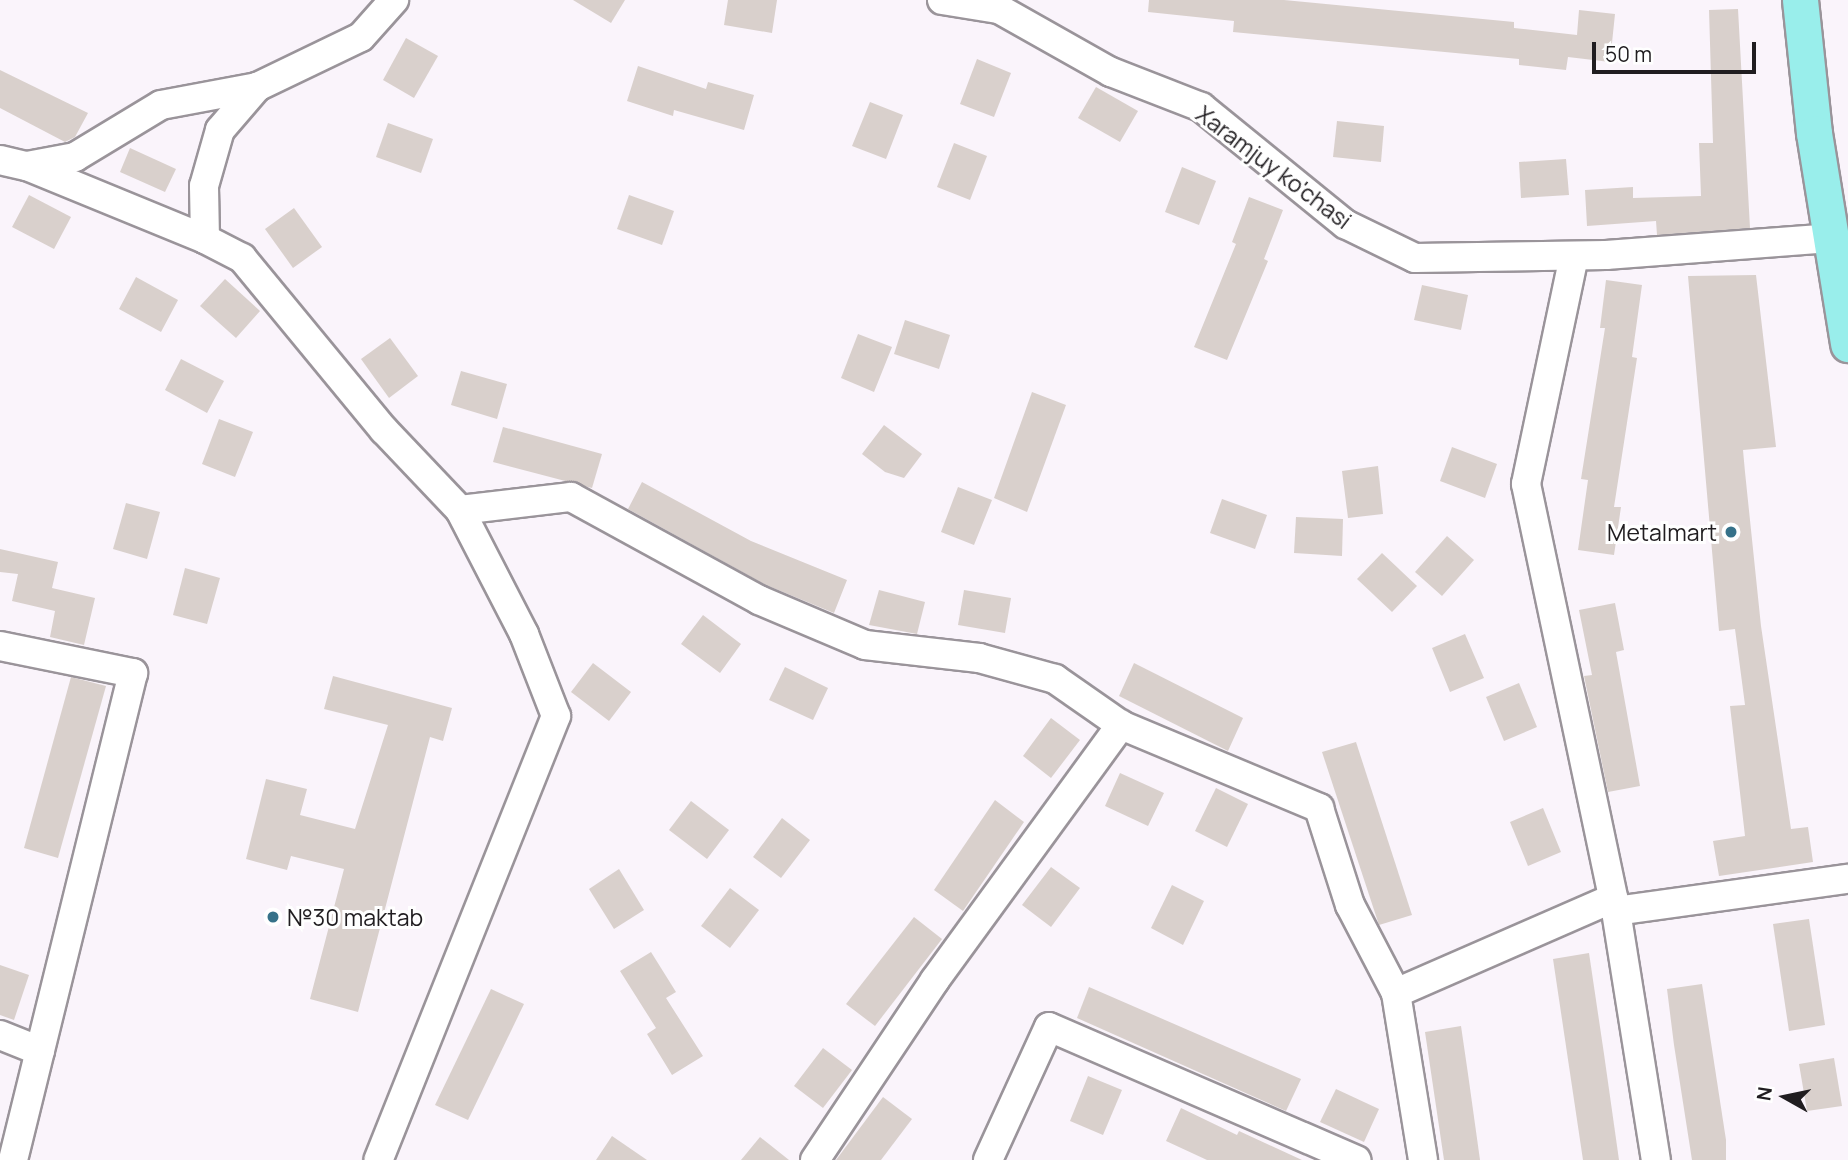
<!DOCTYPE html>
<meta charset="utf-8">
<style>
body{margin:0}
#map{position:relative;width:1848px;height:1160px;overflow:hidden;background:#faf4fb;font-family:Manrope,sans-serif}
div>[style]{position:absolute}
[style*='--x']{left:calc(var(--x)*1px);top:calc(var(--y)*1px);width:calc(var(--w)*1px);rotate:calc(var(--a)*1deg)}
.building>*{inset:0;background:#d9d0cc}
.roads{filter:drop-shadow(2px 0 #9a949a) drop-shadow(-2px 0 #9a949a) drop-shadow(0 2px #9a949a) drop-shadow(0 -2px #9a949a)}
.minor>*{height:28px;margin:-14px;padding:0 14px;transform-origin:14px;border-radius:14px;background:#fff}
.major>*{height:35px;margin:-17.5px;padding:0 17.5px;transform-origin:17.5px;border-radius:17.5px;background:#99eeeb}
.dots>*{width:19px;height:19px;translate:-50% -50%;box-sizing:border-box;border:4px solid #fff;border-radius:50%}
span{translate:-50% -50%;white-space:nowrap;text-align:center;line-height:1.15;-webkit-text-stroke:6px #fff;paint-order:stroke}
.street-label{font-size:23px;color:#201d20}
.poi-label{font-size:23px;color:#201d20}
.right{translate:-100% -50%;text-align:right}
.left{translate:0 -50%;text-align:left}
.north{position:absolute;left:1750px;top:1062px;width:70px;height:70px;-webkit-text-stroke:5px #fff;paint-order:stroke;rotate:279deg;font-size:19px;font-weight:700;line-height:28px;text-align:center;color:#201d20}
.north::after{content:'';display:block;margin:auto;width:24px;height:32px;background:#201d20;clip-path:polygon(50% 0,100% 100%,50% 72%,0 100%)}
.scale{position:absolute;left:1592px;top:42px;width:164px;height:32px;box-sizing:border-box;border:4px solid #201d20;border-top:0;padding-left:9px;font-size:21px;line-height:24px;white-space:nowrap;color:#201d20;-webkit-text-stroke:5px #fff;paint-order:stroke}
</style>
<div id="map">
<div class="building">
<div style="clip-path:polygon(573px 0,625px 0,611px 23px)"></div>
<div style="clip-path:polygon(728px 0,777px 0,772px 33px,724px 25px)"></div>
<div style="clip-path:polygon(1149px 0,1284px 0,1514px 22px,1514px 28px,1577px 35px,1579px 10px,1615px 14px,1610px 62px,1568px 57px,1566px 70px,1519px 65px,1519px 59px,1233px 32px,1234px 21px,1148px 12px)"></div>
<div style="clip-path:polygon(1738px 9px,1750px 228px,1657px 235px,1656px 221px,1587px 226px,1585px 190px,1633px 187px,1633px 198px,1701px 196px,1699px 143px,1713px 143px,1709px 10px)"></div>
<div style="clip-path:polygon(406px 38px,438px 56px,414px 98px,383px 80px)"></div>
<div style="clip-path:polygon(977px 59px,1011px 73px,994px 117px,960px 104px)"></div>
<div style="clip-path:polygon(638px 66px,706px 89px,708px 82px,754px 95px,744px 130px,674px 110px,673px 116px,627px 101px)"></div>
<div style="clip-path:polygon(0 70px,88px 113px,75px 137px,65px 142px,0 108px)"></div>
<div style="clip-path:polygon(1096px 87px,1138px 111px,1120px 142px,1078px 118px)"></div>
<div style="clip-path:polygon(870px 102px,903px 115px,886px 159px,852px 146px)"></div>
<div style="clip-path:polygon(1337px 121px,1384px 126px,1381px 162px,1333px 157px)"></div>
<div style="clip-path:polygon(388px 123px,433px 139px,421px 173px,376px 157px)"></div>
<div style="clip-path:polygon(954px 143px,987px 156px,970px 200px,937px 187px)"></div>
<div style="clip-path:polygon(130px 148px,176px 169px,165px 192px,120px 172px)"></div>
<div style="clip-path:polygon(1566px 159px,1569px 195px,1521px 198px,1519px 162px)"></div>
<div style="clip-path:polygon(1182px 167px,1216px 181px,1199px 225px,1165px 212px)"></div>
<div style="clip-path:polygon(29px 195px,71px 217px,54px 249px,12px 227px)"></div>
<div style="clip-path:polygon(629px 195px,674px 211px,662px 245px,617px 229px)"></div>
<div style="clip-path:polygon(1249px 197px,1283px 210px,1264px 259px,1268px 261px,1227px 360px,1194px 347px,1236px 244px,1232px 242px)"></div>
<div style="clip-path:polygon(294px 208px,322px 247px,293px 268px,265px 229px)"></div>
<div style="clip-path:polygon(1756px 275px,1776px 447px,1743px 450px,1745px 472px,1761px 626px,1791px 829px,1808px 827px,1813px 862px,1719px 876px,1713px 841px,1745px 836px,1730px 706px,1745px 705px,1735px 629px,1719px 631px,1688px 276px)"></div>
<div style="clip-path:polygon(136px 277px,178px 300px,161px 332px,119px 309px)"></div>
<div style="clip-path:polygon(225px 279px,260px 311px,236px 338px,200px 306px)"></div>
<div style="clip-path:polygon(1606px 280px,1642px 285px,1632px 357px,1637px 358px,1614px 507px,1621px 507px,1614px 555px,1578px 550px,1588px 480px,1581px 479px,1605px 328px,1600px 328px)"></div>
<div style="clip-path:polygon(1422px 285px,1468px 295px,1461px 330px,1414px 320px)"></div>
<div style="clip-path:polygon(905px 320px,950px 335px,939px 369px,894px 354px)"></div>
<div style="clip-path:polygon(858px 334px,892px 347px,874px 392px,841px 378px)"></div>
<div style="clip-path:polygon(390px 338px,418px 376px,389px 398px,361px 359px)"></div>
<div style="clip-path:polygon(181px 359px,224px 381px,207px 413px,165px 390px)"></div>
<div style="clip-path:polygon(461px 371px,507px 384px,497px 419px,451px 405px)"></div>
<div style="clip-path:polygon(1032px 392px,1066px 405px,1027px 512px,994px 498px)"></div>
<div style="clip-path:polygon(219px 419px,253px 432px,235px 477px,202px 464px)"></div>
<div style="clip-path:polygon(884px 425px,922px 454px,904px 478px,885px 472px,862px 454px)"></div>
<div style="clip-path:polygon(503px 427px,602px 454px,592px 488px,493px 462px)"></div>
<div style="clip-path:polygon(1452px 447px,1497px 464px,1485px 498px,1440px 481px)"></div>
<div style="clip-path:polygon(1378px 466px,1383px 514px,1348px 518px,1342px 471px)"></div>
<div style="clip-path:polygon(642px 482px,751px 541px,847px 580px,834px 613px,766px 585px,628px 509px)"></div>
<div style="clip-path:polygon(958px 487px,992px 500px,974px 545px,941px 532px)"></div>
<div style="clip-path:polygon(1222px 499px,1267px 515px,1255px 549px,1210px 533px)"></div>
<div style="clip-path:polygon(126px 503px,160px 512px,147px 559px,113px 549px)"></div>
<div style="clip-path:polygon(1296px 517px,1343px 519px,1342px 556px,1294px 553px)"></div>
<div style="clip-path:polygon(1447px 536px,1474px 560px,1442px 596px,1415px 572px)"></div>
<div style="clip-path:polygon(0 549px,58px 562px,52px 588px,95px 598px,84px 645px,50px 637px,55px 611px,12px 601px,18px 574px,0 572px)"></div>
<div style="clip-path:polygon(1382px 553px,1417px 586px,1392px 612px,1357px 579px)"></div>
<div style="clip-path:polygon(185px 568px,220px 578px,207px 624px,173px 615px)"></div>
<div style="clip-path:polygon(879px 590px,925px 602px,917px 634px,869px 625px)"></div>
<div style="clip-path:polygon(964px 590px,1011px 598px,1005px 633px,958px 625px)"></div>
<div style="clip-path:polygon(1615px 603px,1624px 650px,1616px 652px,1640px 786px,1608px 792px,1584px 676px,1592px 675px,1579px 610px)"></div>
<div style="clip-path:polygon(703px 615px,741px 644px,720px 673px,681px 644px)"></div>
<div style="clip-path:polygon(1465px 634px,1484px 678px,1450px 692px,1432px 648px)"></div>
<div style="clip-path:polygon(593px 663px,631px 692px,609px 721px,571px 692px)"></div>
<div style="clip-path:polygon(1134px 663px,1243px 718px,1228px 751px,1119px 696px)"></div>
<div style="clip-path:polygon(785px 667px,828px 688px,813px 720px,769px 700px)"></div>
<div style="clip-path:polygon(333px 676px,452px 708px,443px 741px,430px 737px,358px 1012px,310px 999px,344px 869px,291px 856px,287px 870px,246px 859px,266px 779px,307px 789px,300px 815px,355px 829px,388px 725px,324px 709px)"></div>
<div style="clip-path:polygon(71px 677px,106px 686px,58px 858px,24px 848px)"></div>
<div style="clip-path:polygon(1519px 683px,1537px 727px,1504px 741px,1486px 697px)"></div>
<div style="clip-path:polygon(1051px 718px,1080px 740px,1051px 778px,1023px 756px)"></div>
<div style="clip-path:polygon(1356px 742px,1412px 915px,1379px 925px,1322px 752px)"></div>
<div style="clip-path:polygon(1120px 773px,1164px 793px,1148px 826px,1105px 806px)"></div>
<div style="clip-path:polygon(1216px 788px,1248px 804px,1227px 847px,1195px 831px)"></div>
<div style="clip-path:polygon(995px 800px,1024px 822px,963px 911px,934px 890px)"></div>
<div style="clip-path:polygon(691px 801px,729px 830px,707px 859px,669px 830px)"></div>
<div style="clip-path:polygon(1543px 808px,1561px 852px,1528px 866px,1510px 822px)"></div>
<div style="clip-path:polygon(782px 818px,810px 840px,781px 878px,753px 857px)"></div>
<div style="clip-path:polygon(1051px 867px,1080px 888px,1051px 927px,1022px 905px)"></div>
<div style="clip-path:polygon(619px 869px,644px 910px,614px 929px,589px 889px)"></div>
<div style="clip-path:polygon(1172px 885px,1204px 901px,1183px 945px,1151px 928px)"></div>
<div style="clip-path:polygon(730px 888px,759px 910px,730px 948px,701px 926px)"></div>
<div style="clip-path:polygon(914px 917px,942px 939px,875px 1026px,846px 1004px)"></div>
<div style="clip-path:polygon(1809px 919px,1825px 1025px,1789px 1031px,1773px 924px)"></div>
<div style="clip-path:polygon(651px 952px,676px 992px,666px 998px,703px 1056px,672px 1075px,647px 1034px,656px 1028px,620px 971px)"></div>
<div style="clip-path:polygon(1589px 953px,1604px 1054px,1619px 1160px,1583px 1160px,1553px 959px)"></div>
<div style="clip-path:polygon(0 965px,29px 975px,14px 1020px,0 1015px)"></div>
<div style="clip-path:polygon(1702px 984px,1726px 1140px,1726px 1160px,1692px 1160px,1674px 1045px,1667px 989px)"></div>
<div style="clip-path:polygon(1089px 987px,1301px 1079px,1286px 1111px,1077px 1018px)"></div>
<div style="clip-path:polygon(491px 989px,524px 1004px,468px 1120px,435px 1105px)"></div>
<div style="clip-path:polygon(1461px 1026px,1468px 1074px,1480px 1160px,1444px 1160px,1425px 1032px)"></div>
<div style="clip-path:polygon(823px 1048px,852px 1070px,823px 1108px,794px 1086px)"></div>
<div style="clip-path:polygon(1834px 1058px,1842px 1106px,1807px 1111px,1799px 1064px)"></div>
<div style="clip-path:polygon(1088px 1076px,1122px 1090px,1103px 1135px,1070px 1121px)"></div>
<div style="clip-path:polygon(1336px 1089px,1379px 1109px,1364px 1142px,1320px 1122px)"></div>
<div style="clip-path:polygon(883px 1097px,912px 1119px,881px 1160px,836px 1160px)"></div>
<div style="clip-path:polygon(1181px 1108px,1237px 1135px,1239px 1131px,1302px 1160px,1207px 1160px,1166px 1141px)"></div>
<div style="clip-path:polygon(612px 1136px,647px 1160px,596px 1160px)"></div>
<div style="clip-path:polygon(760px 1137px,789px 1160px,741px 1160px)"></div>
</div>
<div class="roads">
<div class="minor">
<div style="--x:942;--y:0;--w:58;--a:9"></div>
<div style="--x:999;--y:9;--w:129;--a:29.4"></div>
<div style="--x:1111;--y:72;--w:97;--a:21.3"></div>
<div style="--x:1201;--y:107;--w:186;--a:39.1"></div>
<div style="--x:1345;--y:224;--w:78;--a:25.9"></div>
<div style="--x:1415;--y:258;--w:191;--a:-0.9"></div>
<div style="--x:1606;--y:255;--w:228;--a:-4.3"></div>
<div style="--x:0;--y:160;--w:28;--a:13"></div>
<div style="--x:27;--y:166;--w:49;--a:-10.6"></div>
<div style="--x:75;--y:157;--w:100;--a:-31.2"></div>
<div style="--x:161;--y:105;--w:98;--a:-10.6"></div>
<div style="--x:257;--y:87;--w:115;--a:-25.7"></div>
<div style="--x:361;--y:37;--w:50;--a:-48.3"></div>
<div style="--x:27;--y:166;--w:192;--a:22.3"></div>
<div style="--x:205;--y:239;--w:53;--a:-91.1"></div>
<div style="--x:204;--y:186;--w:58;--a:-74.1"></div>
<div style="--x:220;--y:130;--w:57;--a:-49.3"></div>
<div style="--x:205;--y:239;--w:42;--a:27.2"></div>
<div style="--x:242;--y:258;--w:223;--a:50.5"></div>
<div style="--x:384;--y:430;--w:110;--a:46.5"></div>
<div style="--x:460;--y:510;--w:140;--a:62.7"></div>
<div style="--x:524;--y:634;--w:88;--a:68.7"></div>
<div style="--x:556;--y:716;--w:478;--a:111.8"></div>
<div style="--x:1574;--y:256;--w:233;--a:101.9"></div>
<div style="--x:1526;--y:484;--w:436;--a:78.1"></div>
<div style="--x:1616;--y:911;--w:252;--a:80.9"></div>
<div style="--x:460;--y:510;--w:112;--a:-6.7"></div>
<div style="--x:571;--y:497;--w:214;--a:28.7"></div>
<div style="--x:759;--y:600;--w:115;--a:23"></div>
<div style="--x:865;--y:645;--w:115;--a:6.5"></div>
<div style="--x:979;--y:658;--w:79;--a:15.4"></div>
<div style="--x:1055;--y:679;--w:80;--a:34.9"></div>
<div style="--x:1121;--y:725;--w:215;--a:22.7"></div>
<div style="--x:1319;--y:808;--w:102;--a:72.3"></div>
<div style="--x:1350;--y:905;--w:99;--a:62.4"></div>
<div style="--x:1396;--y:993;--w:169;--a:80.8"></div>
<div style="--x:0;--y:646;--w:136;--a:11.5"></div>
<div style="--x:133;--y:673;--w:502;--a:103.84"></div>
<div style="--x:1616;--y:911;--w:234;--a:-7.9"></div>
<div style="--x:1396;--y:993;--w:237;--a:-23.6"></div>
<div style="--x:0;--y:1035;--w:43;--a:21.8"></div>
<div style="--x:815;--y:1160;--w:216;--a:-56.3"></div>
<div style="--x:935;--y:980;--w:316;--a:-53.9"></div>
<div style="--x:988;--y:1160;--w:146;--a:-65.4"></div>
<div style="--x:1049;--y:1027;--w:335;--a:23.4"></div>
</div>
<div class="major">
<div style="--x:1800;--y:0;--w:134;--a:84"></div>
<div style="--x:1814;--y:133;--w:214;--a:80.8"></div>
</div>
</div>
<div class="dots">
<div style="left:1731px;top:532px;background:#367189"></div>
<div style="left:273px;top:917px;background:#367189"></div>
</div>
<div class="street-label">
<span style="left:1274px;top:167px;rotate:37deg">Xaramjuy ko'chasi</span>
</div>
<div class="poi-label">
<span class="right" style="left:1717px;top:532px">Metalmart</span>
<span class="left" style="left:287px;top:917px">№30 maktab</span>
</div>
<div class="north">N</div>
<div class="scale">50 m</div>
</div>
